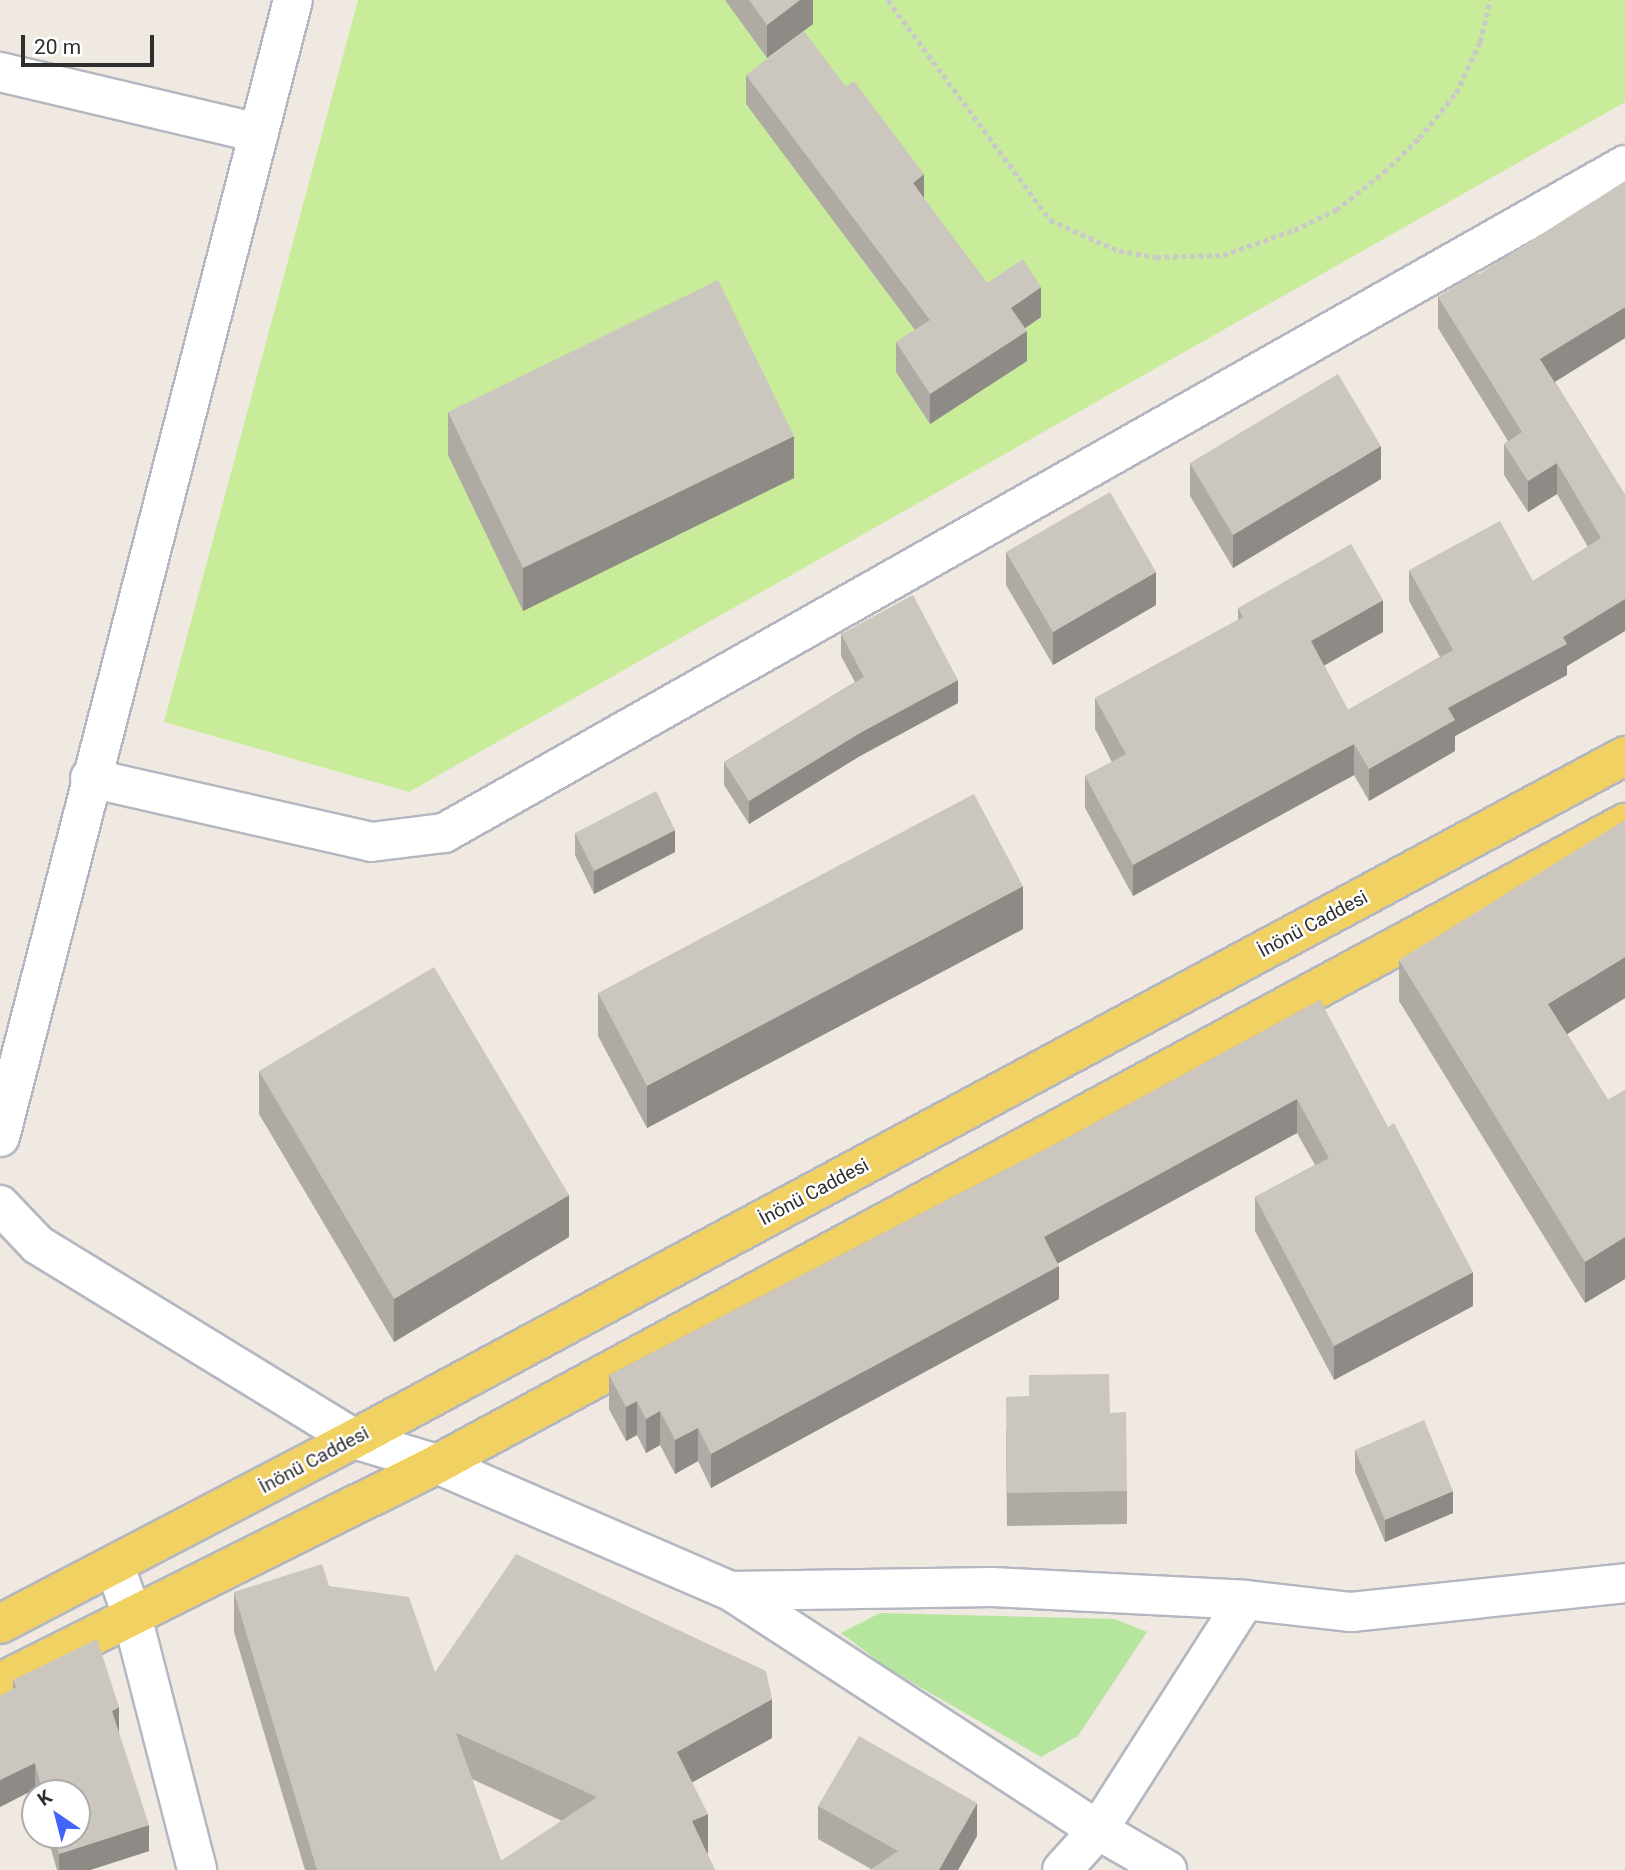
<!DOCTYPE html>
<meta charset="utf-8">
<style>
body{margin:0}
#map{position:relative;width:1625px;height:1870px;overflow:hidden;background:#efe9e1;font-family:Roboto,sans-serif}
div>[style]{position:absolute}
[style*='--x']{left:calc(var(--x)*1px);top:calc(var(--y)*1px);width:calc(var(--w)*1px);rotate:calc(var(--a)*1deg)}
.green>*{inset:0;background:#b6e59e}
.pitch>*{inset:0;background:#c9ec9a}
.path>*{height:4.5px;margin-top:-2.25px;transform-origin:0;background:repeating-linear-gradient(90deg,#c9c9c9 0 5px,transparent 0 8.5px)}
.roads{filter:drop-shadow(2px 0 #b4b7c1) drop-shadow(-2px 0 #b4b7c1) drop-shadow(0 2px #b4b7c1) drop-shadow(0 -2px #b4b7c1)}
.minor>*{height:38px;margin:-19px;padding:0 19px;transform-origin:19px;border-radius:19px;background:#fff}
.major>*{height:38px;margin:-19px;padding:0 19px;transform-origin:19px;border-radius:19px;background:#f2d163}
.wall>*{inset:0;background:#afaba4}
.shaded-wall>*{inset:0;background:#8e8b86}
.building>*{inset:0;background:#cbc7bf}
span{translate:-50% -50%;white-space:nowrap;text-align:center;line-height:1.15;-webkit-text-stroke:5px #fff;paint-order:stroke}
.street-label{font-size:19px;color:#2e2e2e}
.north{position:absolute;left:21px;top:1779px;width:70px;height:70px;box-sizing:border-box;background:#fff;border:2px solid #ababab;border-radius:50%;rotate:325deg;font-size:19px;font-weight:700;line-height:28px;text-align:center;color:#2e2e2e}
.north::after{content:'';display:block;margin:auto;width:24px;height:32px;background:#4264fb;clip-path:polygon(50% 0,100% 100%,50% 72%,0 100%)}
.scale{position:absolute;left:21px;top:35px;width:133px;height:32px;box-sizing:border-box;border:4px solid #2e2e2e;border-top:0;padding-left:9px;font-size:21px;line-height:24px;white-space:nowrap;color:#2e2e2e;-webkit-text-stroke:5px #fff;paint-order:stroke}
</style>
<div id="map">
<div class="green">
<div style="clip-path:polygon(880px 1613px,1115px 1619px,1147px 1632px,1078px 1736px,1041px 1757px,889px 1669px,841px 1633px)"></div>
</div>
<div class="pitch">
<div style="clip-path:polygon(358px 0,1625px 0,1625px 102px,409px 792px,164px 722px)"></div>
</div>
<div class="path">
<div style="--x:888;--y:0;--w:273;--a:53.6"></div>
<div style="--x:1050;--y:220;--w:76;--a:24.2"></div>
<div style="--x:1119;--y:251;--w:37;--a:9"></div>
<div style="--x:1156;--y:257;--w:67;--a:-1.7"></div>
<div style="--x:1223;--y:255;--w:75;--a:-19.4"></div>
<div style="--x:1294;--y:230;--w:47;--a:-25.5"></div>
<div style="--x:1336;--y:210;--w:61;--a:-38.4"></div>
<div style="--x:1384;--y:172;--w:49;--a:-44.2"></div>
<div style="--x:1419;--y:138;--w:58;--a:-50.6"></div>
<div style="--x:1456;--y:93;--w:56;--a:-64.8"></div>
<div style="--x:1480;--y:42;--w:43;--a:-76.6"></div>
</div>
<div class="roads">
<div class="minor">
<div style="--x:0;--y:72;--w:266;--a:13.3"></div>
<div style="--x:90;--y:778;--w:288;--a:12.8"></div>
<div style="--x:371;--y:842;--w:74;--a:-7"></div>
<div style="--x:444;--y:833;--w:1357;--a:-29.49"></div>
<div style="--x:0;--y:1137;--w:1174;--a:-75.55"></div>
<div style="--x:0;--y:1205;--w:55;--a:46.5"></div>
<div style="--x:38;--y:1245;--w:371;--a:31.5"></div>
<div style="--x:354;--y:1439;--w:87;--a:16.8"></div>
<div style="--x:437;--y:1464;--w:320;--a:23.4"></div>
<div style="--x:731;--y:1591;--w:438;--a:33.1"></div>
<div style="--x:1098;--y:1830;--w:80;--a:30.1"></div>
<div style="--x:115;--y:1566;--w:53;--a:71.2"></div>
<div style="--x:132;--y:1616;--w:262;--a:75.6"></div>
<div style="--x:731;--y:1591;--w:261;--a:-0.9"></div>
<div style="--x:992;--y:1587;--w:253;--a:2.9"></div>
<div style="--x:1245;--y:1600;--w:107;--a:6.5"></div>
<div style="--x:1351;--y:1612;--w:276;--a:-6"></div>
<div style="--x:1062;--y:1870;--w:54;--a:-48"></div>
<div style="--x:1098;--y:1830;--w:273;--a:-57.4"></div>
</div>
<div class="major">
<div style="--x:0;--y:1624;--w:399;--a:-27.6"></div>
<div style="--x:354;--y:1439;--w:1443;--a:-28.25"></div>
<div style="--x:0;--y:1682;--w:488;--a:-26.5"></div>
<div style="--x:437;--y:1464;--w:1350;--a:-28.35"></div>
</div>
</div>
<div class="wall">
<div style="clip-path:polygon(725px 0,813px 0,813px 24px,767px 58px)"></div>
<div style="clip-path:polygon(746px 75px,924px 199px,987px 283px,1041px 317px,1025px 328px,1027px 361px,930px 424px,896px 372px,896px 342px,915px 330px,746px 104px)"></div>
<div style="clip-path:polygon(1479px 274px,1625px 338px,1555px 382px,1625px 495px,1625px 631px,1567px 666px,1567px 675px,1455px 736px,1455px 751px,1369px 801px,1354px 775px,1133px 896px,1085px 808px,1085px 776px,1112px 762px,1095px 729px,1095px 698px,1238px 620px,1238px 608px,1383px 632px,1324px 665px,1348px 710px,1440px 657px,1409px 601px,1409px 570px,1533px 581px,1588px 547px,1557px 494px,1528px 512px,1504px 475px,1504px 444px,1508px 441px,1438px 328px,1438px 297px)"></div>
<div style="clip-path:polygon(448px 412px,794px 478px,523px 611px,448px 455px)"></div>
<div style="clip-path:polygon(1190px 463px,1381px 479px,1233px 568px,1190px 496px)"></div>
<div style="clip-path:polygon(1006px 552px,1156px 605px,1053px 665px,1006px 585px)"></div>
<div style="clip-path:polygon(841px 634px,958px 703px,860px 756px,749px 824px,724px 785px,724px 762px,855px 682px,841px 656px)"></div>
<div style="clip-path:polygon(575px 833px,675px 852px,594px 894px,575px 855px)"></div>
<div style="clip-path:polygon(1023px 929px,647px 1128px,598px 1036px,598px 993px)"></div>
<div style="clip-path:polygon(1399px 960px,1625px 998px,1567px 1034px,1608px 1100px,1625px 1090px,1625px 1279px,1585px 1303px,1399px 1001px)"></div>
<div style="clip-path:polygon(1320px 1000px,1473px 1306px,1334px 1380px,1255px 1231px,1255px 1197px,1315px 1165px,1297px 1133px,1058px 1263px,1059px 1299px,711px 1488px,698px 1461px,675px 1474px,660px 1445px,646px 1453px,637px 1435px,626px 1441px,609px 1409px,609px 1375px,1067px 1138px)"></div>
<div style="clip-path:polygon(259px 1071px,569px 1237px,394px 1342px,259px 1114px)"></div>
<div style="clip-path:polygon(1110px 1413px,1127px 1491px,1127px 1524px,1007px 1526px,1006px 1430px)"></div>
<div style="clip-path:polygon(1355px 1450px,1453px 1513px,1385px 1542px,1355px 1472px)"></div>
<div style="clip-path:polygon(evenodd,329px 1586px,435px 1672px,772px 1738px,692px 1782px,708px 1853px,707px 1854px,715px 1870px,305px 1870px,234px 1632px,234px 1592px,329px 1586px,472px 1779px,562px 1821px,501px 1861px,472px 1779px)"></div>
<div style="clip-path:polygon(13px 1680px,119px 1733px,149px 1851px,90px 1870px,57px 1870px,47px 1835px,77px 1835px,77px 1793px,36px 1793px,35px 1789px,0 1807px,0 1696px,13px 1689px)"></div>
<div style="clip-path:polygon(818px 1806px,977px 1836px,958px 1870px,870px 1870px,871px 1869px,818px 1839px)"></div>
</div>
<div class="shaded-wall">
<div style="clip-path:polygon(800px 0,813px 0,813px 24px,767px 58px,767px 25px)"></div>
<div style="clip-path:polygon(924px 174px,924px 204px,913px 183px)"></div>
<div style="clip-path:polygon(1041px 287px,1041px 317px,1011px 338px,1011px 308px)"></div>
<div style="clip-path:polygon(1625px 307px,1625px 338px,1540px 391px,1540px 359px)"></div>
<div style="clip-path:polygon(1027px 331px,1027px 361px,930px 424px,930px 394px)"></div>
<div style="clip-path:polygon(794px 436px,794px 478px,523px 611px,523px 568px)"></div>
<div style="clip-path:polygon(1381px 446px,1381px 479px,1233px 568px,1233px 535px)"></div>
<div style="clip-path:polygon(1557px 463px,1557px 494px,1528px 512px,1528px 481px)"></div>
<div style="clip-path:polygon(1156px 572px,1156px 605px,1053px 665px,1053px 632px)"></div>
<div style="clip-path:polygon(1625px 599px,1625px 631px,1567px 666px,1567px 675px,1455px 736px,1455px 751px,1369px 801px,1369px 769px,1448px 708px)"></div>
<div style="clip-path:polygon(1383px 600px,1383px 632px,1311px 673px,1311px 641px)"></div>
<div style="clip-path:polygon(958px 680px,958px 703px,860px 756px,749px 824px,749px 801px,860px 733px)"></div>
<div style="clip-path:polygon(1354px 744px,1354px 775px,1133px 896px,1133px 865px)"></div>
<div style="clip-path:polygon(675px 830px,675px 852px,594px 894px,594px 871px)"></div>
<div style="clip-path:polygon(1023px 886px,1023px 929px,647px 1128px,647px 1086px)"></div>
<div style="clip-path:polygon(1625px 957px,1625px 998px,1548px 1046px,1548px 1004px)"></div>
<div style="clip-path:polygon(1297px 1099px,1297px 1133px,1044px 1271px,1044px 1237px)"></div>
<div style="clip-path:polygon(569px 1195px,569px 1237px,394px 1342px,394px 1299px)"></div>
<div style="clip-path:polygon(1625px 1237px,1625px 1279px,1585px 1303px,1585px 1262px)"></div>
<div style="clip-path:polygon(1059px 1266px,1059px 1299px,711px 1488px,711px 1454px)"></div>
<div style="clip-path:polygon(1473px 1272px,1473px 1306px,1334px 1380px,1334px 1346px)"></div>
<div style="clip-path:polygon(637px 1401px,637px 1435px,626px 1441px,626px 1407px)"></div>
<div style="clip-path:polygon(660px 1411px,660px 1445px,646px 1453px,646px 1419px)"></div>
<div style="clip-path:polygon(698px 1428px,698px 1461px,675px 1474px,675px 1440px)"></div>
<div style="clip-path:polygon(1453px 1491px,1453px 1513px,1385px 1542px,1385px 1520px)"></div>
<div style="clip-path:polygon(772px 1699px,772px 1738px,677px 1791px,677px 1752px)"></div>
<div style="clip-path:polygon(119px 1707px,119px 1733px,112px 1738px,112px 1711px)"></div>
<div style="clip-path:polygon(35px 1763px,35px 1789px,0 1807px,0 1780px)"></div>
<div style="clip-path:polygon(977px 1803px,977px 1836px,958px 1870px,939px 1870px)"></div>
<div style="clip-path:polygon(708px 1814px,708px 1853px,692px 1860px,692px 1821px)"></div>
<div style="clip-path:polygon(149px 1825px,149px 1851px,90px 1870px,59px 1870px,59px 1854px)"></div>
</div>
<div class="building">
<div style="clip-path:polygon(749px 0,800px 0,767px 25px)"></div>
<div style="clip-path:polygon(804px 31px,846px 87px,854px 81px,924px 174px,913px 183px,987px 283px,1023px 259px,1041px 287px,1011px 308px,1027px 331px,930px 394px,896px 342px,930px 320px,746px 75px)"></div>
<div style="clip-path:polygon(1625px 181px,1625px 307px,1540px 359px,1625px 495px,1625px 599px,1563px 637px,1567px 644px,1448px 708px,1455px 720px,1369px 769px,1354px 744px,1133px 865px,1085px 776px,1126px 754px,1095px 698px,1243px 617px,1238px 608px,1351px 544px,1383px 600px,1311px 641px,1348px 710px,1453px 650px,1409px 570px,1500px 521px,1533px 581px,1601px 538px,1557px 463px,1528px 481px,1504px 444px,1522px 432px,1438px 297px,1478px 272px,1479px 274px)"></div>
<div style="clip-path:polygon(718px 280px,794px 436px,523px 568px,448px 412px)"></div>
<div style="clip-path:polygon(1338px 374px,1381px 446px,1233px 535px,1190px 463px)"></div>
<div style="clip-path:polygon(1110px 492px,1156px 572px,1053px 632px,1006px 552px)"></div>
<div style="clip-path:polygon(913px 595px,958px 680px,860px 733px,749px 801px,724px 762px,864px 677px,841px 634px)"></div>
<div style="clip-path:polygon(656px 791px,675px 830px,594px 871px,575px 833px)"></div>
<div style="clip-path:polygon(974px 794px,1023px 886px,647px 1086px,598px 993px)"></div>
<div style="clip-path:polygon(1625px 820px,1625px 957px,1548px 1004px,1608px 1100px,1625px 1090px,1625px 1237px,1585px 1262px,1399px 960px)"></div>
<div style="clip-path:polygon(434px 967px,569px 1195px,394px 1299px,259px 1071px)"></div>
<div style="clip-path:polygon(1320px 1000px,1388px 1127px,1394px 1123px,1473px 1272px,1334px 1346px,1255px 1197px,1329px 1158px,1297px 1099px,1044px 1237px,1059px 1266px,711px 1454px,698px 1428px,675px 1440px,660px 1411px,646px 1419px,637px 1401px,626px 1407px,609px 1375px,1067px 1138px)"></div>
<div style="clip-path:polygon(1109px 1374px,1110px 1413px,1126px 1412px,1127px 1491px,1007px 1493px,1006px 1397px,1029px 1396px,1029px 1375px)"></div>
<div style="clip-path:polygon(1424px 1420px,1453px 1491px,1385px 1520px,1355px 1450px)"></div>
<div style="clip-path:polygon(evenodd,516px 1554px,766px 1671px,772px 1699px,677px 1752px,708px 1814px,692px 1821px,715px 1870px,317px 1870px,234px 1592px,322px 1564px,329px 1586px,409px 1597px,435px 1672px,516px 1554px,456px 1733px,597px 1797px,501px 1861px,456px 1733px)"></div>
<div style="clip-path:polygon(97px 1639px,119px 1707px,112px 1711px,149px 1825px,59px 1854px,54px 1835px,77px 1835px,77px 1793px,43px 1793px,35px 1763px,0 1780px,0 1696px,16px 1687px,13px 1680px)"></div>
<div style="clip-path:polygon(859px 1736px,977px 1803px,939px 1870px,870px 1870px,898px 1851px,818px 1806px)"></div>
</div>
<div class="street-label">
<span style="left:1313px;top:924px;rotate:-28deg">İnönü Caddesi</span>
<span style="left:814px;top:1192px;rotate:-28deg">İnönü Caddesi</span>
<span style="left:314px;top:1460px;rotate:-28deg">İnönü Caddesi</span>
</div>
<div class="north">K</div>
<div class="scale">20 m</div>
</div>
